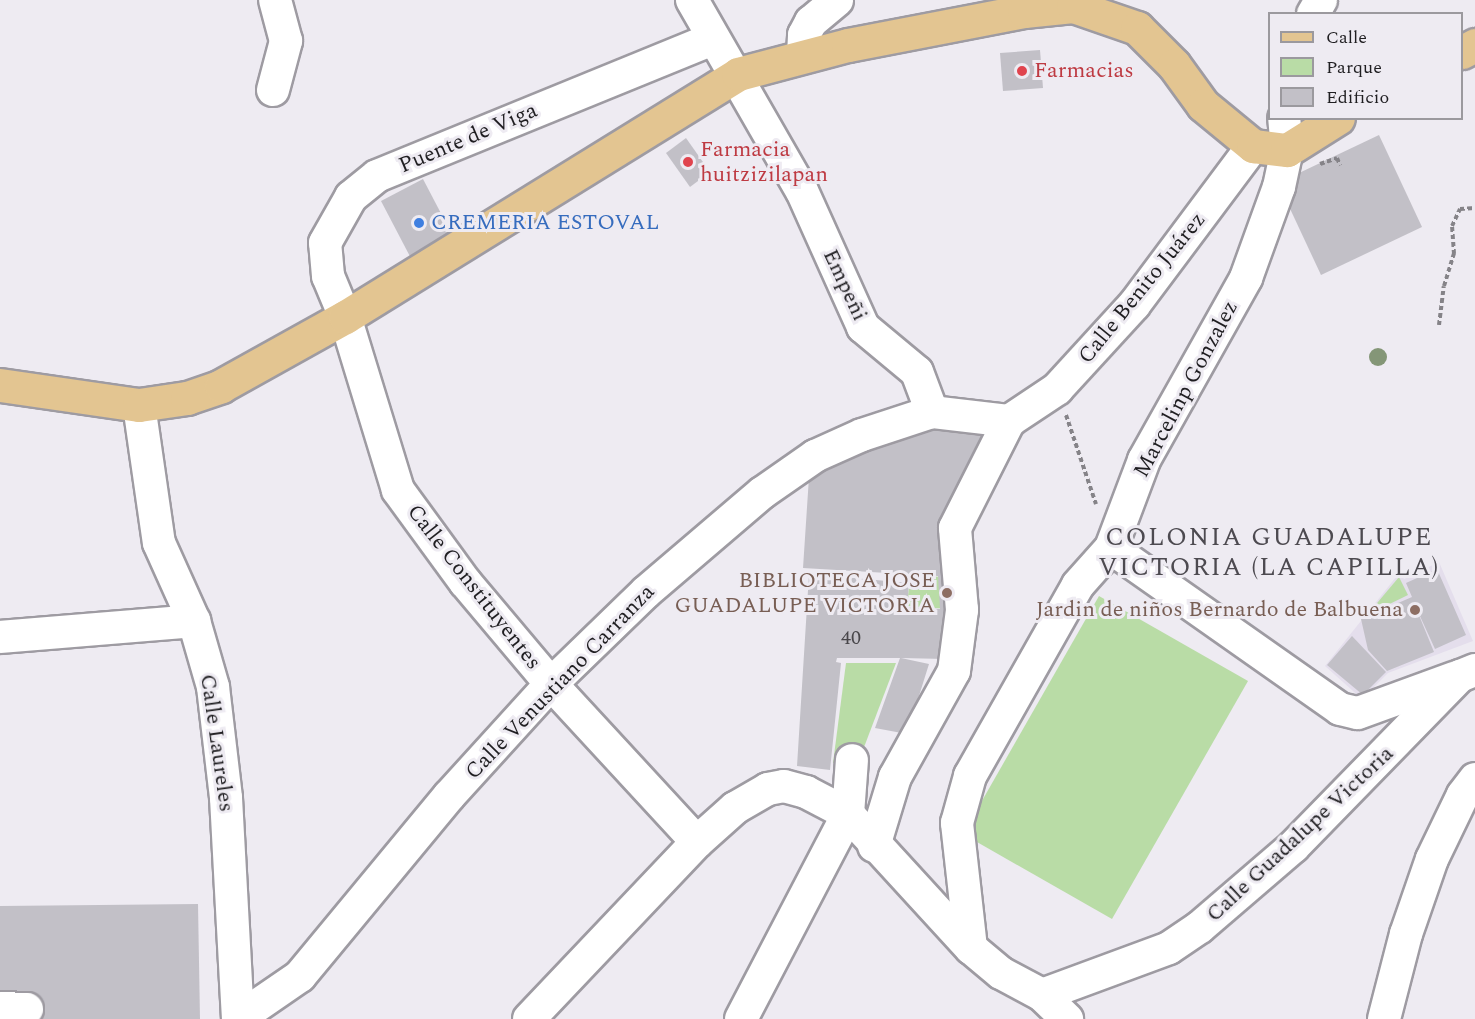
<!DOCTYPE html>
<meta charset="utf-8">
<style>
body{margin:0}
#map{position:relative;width:1475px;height:1019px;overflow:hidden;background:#eeebf2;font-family:Spectral,serif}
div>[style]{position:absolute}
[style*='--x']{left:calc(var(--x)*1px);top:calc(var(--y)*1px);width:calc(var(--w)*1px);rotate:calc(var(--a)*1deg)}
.built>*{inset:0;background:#e4deec}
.green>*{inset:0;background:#b9dca6}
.building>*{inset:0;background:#c2c0c7}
.path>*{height:4px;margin-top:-2px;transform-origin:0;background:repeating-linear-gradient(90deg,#858388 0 4.5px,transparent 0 7.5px)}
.roads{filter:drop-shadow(2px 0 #9e9ba2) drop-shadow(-2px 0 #9e9ba2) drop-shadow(0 2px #9e9ba2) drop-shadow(0 -2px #9e9ba2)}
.minor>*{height:32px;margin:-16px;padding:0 16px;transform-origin:16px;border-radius:16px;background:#fff}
.major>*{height:33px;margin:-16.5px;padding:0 16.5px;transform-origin:16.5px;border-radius:16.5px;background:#e3c591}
.trees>*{width:18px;height:18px;margin:-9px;border-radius:50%;background:#849677}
.dots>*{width:16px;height:16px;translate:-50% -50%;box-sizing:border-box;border:3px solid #eeebf2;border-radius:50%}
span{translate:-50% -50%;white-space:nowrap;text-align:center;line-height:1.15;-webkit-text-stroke:6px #eeebf2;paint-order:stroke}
.number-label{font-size:20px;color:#48464a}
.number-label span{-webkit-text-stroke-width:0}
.health-label{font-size:22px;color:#be3a42}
.left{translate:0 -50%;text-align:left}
.street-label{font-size:22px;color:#1f1e21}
.shop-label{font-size:22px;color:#366cbe}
.education-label{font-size:22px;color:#785e54}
.right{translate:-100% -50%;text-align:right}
.quarter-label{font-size:26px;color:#4d4a50;letter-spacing:1.5px}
.legend{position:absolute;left:1268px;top:12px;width:195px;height:108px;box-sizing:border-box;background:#eeebf2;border:2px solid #9b999e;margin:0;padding:8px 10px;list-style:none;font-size:18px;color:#1f1e21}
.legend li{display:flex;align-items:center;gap:12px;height:30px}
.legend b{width:30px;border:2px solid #9b999e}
</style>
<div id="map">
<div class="built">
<div style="clip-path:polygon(1439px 562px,1473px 641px,1388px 673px,1362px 699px,1325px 666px,1400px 572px,1404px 579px)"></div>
</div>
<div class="green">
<div style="clip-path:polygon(910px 576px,952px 577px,949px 609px,907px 606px)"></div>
<div style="clip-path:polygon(1399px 577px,1408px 595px,1367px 615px)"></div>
<div style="clip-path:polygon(1099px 596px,1248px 681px,1112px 919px,963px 834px)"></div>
<div style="clip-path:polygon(846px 663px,896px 663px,858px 763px,833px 763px)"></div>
</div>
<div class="building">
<div style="clip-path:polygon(1040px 50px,1043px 88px,1003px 91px,1000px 53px)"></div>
<div style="clip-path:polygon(1379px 135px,1422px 227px,1321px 275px,1278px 183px)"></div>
<div style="clip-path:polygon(686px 138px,710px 172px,690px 187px,666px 153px)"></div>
<div style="clip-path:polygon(423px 179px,457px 244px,415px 266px,381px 201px)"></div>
<div style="clip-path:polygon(948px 425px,984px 432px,988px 438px,946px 548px,942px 576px,952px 577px,945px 659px,901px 658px,929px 664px,907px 734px,875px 728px,900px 658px,837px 658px,836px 662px,841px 663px,830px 770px,797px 766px,809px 574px,909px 583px,907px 607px,940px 609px,938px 576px,803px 568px,809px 477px,896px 435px)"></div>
<div style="clip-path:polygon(1437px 569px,1466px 635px,1435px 649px,1414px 603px,1434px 652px,1387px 671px,1368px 650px,1361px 619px,1412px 597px,1406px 583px)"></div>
<div style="clip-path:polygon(1352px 636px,1386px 672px,1363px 695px,1327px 665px)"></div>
<div style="clip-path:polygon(198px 904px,200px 1019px,0 1019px,0 906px)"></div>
</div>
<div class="path">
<div style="--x:1320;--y:164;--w:18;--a:-19"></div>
<div style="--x:1337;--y:158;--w:8;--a:67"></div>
<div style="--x:1439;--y:325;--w:39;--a:-83"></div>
<div style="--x:1444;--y:286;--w:34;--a:-73"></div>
<div style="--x:1454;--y:254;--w:28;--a:-94"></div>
<div style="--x:1452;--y:226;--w:19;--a:-65"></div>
<div style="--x:1460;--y:209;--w:15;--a:-4"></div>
<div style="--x:1066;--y:415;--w:94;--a:71.4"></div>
</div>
<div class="roads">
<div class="minor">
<div style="--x:692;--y:0;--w:220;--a:60.1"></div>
<div style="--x:802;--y:191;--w:149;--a:65.8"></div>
<div style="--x:863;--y:327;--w:70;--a:39.8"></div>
<div style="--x:917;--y:372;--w:43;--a:69.4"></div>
<div style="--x:932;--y:412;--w:78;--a:6.7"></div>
<div style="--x:1313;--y:14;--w:16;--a:-60"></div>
<div style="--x:803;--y:55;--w:20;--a:-87"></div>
<div style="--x:804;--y:35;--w:15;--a:-62"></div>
<div style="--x:811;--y:22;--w:34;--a:-40"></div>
<div style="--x:273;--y:90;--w:51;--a:-75.1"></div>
<div style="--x:286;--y:41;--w:42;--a:-105"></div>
<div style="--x:139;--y:405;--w:139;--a:81.8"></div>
<div style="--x:159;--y:543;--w:85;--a:65.8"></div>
<div style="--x:194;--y:621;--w:69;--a:73.9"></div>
<div style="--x:213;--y:687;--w:112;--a:83.3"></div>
<div style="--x:226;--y:798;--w:221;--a:86.9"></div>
<div style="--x:1111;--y:548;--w:280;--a:35.1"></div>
<div style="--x:1340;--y:709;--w:18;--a:13"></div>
<div style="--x:1358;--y:713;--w:102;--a:-20"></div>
<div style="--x:0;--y:637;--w:195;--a:-4.7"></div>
<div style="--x:697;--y:842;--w:215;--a:-132.7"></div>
<div style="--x:551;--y:684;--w:133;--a:-130.1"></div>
<div style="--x:465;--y:582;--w:114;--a:-126.1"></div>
<div style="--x:398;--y:490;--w:181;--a:-107"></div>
<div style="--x:345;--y:317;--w:44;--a:-112.5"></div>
<div style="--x:328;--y:276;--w:33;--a:-95"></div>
<div style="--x:325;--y:243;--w:53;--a:-60.5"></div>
<div style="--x:351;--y:197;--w:33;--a:-39"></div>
<div style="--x:377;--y:176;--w:362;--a:-22.2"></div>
<div style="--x:874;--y:846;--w:72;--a:-73.1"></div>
<div style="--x:895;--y:777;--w:121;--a:-60.9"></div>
<div style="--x:954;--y:671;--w:62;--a:-82.5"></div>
<div style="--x:962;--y:610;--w:82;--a:-94.9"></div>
<div style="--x:955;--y:528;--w:120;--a:-63.2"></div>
<div style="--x:1009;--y:421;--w:58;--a:-33.7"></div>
<div style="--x:1057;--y:389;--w:114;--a:-47.5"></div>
<div style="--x:1134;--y:305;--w:199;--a:-53.2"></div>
<div style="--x:971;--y:948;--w:126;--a:-96.4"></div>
<div style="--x:957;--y:823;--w:49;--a:-74.5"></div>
<div style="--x:970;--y:776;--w:219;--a:-60.5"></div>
<div style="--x:1078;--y:585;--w:50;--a:-48.3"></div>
<div style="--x:1111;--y:548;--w:94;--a:-69.4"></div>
<div style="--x:1144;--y:460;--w:209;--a:-60.7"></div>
<div style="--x:1246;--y:278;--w:97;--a:-70.1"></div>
<div style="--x:1279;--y:187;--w:38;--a:-78"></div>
<div style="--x:1287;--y:150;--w:32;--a:-95"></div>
<div style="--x:1042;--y:995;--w:135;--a:-20.3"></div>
<div style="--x:1169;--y:948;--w:37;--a:-34"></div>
<div style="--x:1200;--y:927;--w:123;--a:-40.7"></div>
<div style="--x:1293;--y:847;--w:239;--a:-45.7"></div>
<div style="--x:1460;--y:676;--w:16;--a:-22"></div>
<div style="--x:0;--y:1008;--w:27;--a:2"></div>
<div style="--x:239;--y:1018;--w:74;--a:-34.5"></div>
<div style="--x:300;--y:976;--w:234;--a:-50.4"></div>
<div style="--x:449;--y:796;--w:151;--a:-47.7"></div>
<div style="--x:551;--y:684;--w:132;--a:-44.1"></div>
<div style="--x:646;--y:592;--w:153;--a:-40.5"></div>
<div style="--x:762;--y:493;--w:65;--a:-34.9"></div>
<div style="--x:815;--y:456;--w:51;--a:-24.1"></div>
<div style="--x:862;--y:435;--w:74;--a:-18.2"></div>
<div style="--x:529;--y:1019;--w:244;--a:-46.5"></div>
<div style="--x:697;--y:842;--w:51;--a:-41.8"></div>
<div style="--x:735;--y:808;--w:38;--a:-30"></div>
<div style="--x:768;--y:789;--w:16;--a:-11"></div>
<div style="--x:784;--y:786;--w:23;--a:15"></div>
<div style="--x:806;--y:792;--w:47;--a:27.6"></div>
<div style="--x:848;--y:814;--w:182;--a:47.5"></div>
<div style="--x:971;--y:948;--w:39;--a:40"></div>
<div style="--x:1001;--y:973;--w:47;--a:28.2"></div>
<div style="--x:1042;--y:995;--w:35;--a:44"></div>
<div style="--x:741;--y:1019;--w:231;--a:-62.4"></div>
<div style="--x:848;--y:814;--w:54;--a:-85.8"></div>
<div style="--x:1384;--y:1019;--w:88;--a:-75.5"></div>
<div style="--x:1406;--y:934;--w:79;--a:-70.9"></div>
<div style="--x:1432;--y:859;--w:71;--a:-64.2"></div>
<div style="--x:1463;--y:795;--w:20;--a:-53"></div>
</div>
<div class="major">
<div style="--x:1462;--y:52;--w:15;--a:-28"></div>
<div style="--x:0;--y:385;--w:140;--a:8.2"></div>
<div style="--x:139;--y:405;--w:49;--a:-8.3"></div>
<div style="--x:187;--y:398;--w:36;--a:-19"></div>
<div style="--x:221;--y:386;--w:142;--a:-29.1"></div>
<div style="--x:345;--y:317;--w:462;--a:-31.7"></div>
<div style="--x:738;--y:74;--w:114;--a:-14.8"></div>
<div style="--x:848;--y:45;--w:179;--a:-10.9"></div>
<div style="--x:1024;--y:11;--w:49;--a:-5.8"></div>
<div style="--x:1073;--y:6;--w:68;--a:19"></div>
<div style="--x:1137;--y:28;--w:52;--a:45"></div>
<div style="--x:1174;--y:65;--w:49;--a:54.1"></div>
<div style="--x:1203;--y:105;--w:65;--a:39.4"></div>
<div style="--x:1253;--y:146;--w:34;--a:7"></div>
<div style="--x:1287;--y:150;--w:60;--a:-32.1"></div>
</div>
</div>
<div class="trees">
<div style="left:1378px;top:357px"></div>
</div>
<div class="dots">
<div style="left:1022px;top:71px;background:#e0444e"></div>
<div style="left:688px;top:162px;background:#e0444e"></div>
<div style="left:419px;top:223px;background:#3f7fe0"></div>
<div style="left:947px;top:593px;background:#8d6e63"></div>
<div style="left:1415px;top:610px;background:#8d6e63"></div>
</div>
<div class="number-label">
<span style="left:851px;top:638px">40</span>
</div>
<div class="health-label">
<span class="left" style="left:1034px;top:71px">Farmacias</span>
<span class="left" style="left:700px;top:162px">Farmacia<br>huitzizilapan</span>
</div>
<div class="street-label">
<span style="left:468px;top:138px;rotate:-23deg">Puente de Viga</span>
<span style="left:845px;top:285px;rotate:65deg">Empeñi</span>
<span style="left:1142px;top:288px;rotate:-51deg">Calle Benito Juárez</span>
<span style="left:1186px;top:389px;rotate:-62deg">Marcelinp Gonzalez</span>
<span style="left:474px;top:587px;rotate:52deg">Calle Constituyentes</span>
<span style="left:560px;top:682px;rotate:-46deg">Calle Venustiano Carranza</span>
<span style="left:217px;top:743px;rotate:82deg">Calle Laureles</span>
<span style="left:1300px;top:834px;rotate:-43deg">Calle Guadalupe Victoria</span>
</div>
<div class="shop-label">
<span class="left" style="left:431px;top:223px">CREMERIA ESTOVAL</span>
</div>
<div class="education-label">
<span class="right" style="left:935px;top:593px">BIBLIOTECA JOSE<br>GUADALUPE VICTORIA</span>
<span class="right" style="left:1403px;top:610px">Jardin de niños Bernardo de Balbuena</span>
</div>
<div class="quarter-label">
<span style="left:1269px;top:553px">COLONIA GUADALUPE<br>VICTORIA (LA CAPILLA)</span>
</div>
<ul class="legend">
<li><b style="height:8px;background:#e3c591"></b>Calle</li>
<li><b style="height:16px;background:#b9dca6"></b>Parque</li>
<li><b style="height:16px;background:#c2c0c7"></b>Edificio</li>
</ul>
</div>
